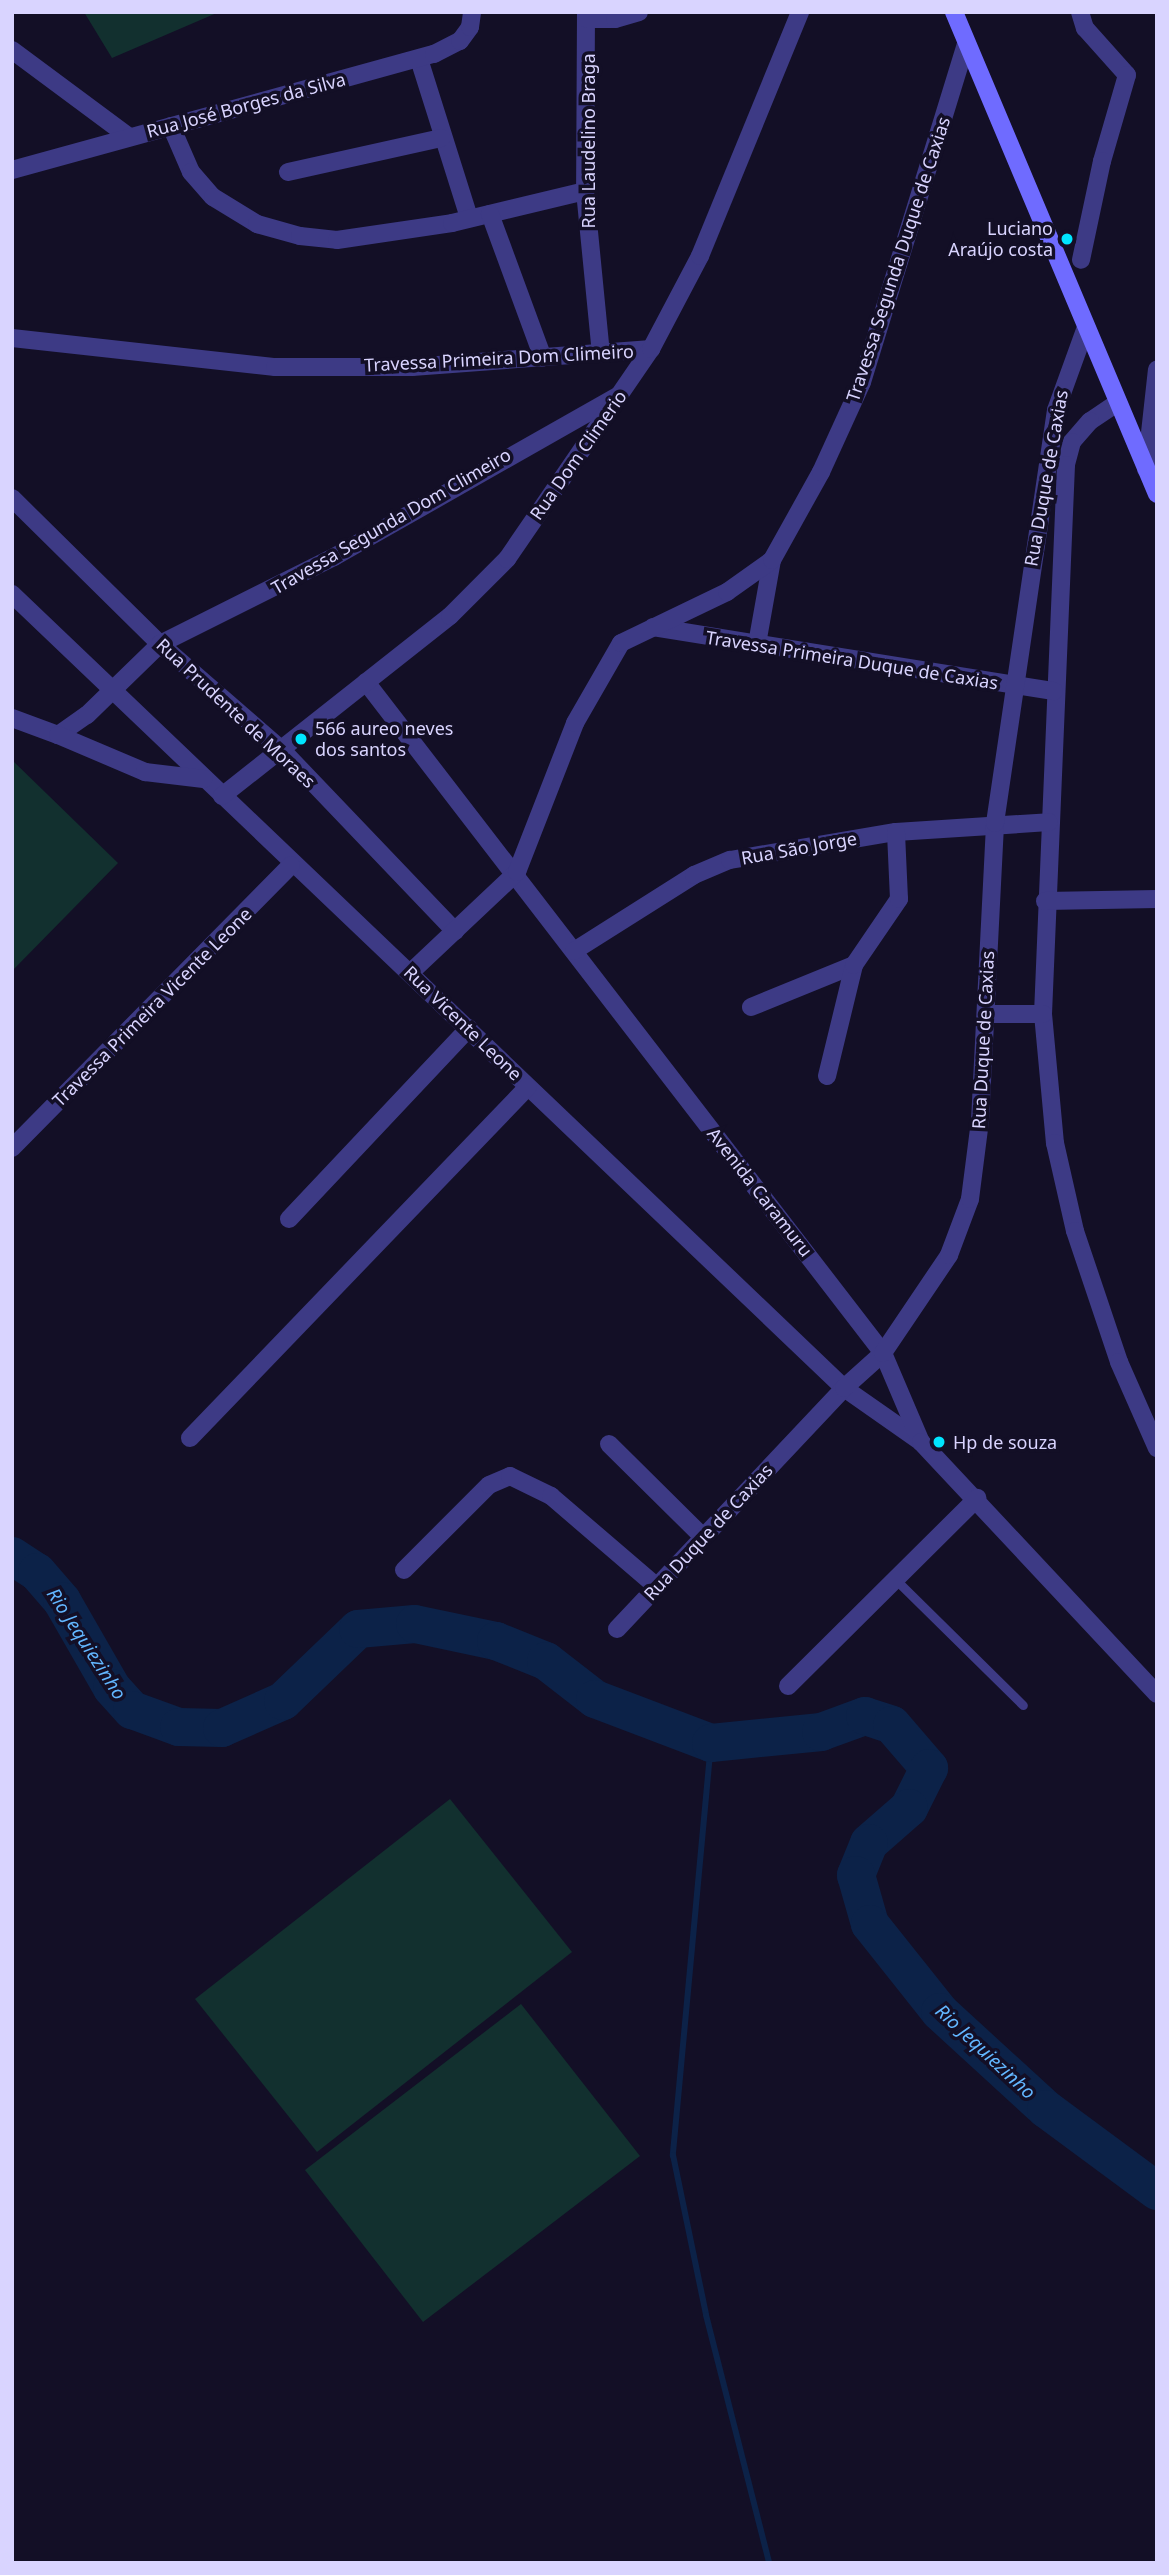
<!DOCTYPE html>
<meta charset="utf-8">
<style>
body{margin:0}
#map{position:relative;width:1169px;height:2575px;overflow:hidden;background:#130f26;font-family:"Noto Sans",sans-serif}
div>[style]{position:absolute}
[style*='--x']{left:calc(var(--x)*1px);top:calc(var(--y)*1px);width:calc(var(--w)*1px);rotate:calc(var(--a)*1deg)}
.green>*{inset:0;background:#12302f}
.stream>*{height:6px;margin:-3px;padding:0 3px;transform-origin:3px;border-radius:3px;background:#0c2248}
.river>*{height:38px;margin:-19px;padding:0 19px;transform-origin:19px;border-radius:19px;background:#0c2248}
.lane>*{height:9px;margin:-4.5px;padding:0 4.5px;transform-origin:4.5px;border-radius:4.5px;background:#3d3a85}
.street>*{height:18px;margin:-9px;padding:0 9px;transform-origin:9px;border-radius:9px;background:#3d3a85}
.secondary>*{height:18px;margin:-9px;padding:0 9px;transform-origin:9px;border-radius:9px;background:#6f6bff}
.dots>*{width:19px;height:19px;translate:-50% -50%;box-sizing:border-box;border:4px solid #130f26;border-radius:50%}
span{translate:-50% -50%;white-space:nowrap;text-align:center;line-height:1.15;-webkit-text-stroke:7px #130f26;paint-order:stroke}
.street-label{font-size:18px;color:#d9d4ff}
.poi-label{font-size:18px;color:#d9d4ff}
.right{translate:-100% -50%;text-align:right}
.left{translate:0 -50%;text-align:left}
.water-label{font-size:19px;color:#62b6ff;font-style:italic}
.frame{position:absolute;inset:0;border:14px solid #d9d4ff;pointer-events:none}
</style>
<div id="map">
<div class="green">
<div style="clip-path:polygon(84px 12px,219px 12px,112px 58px)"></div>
<div style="clip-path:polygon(12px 760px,118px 863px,12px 971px)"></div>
<div style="clip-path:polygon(450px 1799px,572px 1952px,317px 2152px,195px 1999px)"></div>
<div style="clip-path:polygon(521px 2004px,640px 2156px,423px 2322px,305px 2170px)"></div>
</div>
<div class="stream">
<div style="--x:711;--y:1743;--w:414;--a:95.3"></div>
<div style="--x:673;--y:2155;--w:163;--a:78.3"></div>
<div style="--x:706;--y:2315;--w:256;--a:75.7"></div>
</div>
<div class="river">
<div style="--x:12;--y:1556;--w:30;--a:33"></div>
<div style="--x:37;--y:1572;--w:38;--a:49"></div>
<div style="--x:62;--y:1601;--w:100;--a:60.1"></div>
<div style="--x:112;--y:1688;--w:30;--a:48"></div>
<div style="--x:132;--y:1710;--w:50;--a:19.9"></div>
<div style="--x:179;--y:1727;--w:43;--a:1.3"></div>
<div style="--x:222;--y:1728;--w:67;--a:-23.9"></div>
<div style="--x:283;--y:1701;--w:104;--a:-43.8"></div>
<div style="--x:358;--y:1629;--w:57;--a:-5"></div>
<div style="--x:415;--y:1624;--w:83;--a:11.9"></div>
<div style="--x:496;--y:1641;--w:54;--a:21.8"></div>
<div style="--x:546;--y:1661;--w:62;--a:37.8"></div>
<div style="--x:595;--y:1699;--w:124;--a:20.8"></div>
<div style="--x:711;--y:1743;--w:111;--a:-5.7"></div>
<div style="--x:821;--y:1732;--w:47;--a:-20"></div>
<div style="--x:865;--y:1716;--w:28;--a:18"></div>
<div style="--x:892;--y:1725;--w:57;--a:49.3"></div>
<div style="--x:929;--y:1768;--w:45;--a:116.6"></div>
<div style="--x:909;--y:1808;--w:53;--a:138.8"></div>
<div style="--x:869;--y:1843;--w:35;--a:112"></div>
<div style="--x:856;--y:1875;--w:51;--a:74.1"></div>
<div style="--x:870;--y:1924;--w:112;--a:51.5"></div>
<div style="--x:940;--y:2012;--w:144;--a:42.5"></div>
<div style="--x:1046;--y:2109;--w:138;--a:36.5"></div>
</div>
<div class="lane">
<div style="--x:894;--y:1578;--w:181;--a:44.6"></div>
</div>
<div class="street">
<div style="--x:586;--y:12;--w:179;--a:90.3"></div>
<div style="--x:585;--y:191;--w:163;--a:84.4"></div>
<div style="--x:1080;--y:12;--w:17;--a:73"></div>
<div style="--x:1085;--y:28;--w:63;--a:48.2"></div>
<div style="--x:1127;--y:75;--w:90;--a:106.2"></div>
<div style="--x:1102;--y:161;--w:101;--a:102"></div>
<div style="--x:587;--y:19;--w:28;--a:0"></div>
<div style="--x:615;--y:19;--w:25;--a:-16"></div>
<div style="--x:12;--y:50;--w:146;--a:36.6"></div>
<div style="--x:419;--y:59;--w:167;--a:72.5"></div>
<div style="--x:171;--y:126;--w:50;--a:66.5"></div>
<div style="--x:191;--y:172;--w:33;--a:49"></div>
<div style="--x:213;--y:197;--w:52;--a:31.5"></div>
<div style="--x:257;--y:224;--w:45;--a:15.6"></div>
<div style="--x:300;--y:236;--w:37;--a:6"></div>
<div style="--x:337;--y:240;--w:116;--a:-8.4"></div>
<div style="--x:452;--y:223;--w:137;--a:-13.5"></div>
<div style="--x:12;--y:170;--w:438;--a:-15.4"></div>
<div style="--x:434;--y:54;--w:29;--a:-27"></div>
<div style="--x:460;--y:41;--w:17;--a:-54"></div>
<div style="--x:470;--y:27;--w:15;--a:-82"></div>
<div style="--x:288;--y:172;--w:157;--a:-12.5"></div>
<div style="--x:490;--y:214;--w:153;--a:69.8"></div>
<div style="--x:12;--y:338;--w:265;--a:6.3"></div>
<div style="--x:275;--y:367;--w:137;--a:0"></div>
<div style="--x:412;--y:367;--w:240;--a:-4.3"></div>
<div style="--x:1117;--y:403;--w:32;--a:146"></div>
<div style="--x:1090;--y:421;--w:28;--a:131"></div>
<div style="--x:1072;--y:442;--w:24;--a:105"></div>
<div style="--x:1066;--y:465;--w:549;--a:92.4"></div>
<div style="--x:1043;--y:1014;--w:130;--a:84.7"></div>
<div style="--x:1055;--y:1143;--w:90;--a:77.2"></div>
<div style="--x:1075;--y:1231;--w:138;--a:71.4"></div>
<div style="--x:1119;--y:1362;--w:94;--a:66.2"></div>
<div style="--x:1146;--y:469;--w:100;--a:-83.7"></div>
<div style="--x:12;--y:498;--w:208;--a:44.6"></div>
<div style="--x:160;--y:644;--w:160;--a:41"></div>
<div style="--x:281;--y:749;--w:252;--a:46.3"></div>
<div style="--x:12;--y:594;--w:1150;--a:43.66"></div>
<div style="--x:844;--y:1388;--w:94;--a:35"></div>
<div style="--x:653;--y:627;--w:406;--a:9.1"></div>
<div style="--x:757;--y:644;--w:85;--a:-79.9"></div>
<div style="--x:366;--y:682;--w:847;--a:52.39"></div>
<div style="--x:883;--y:1353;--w:97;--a:66.9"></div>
<div style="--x:921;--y:1442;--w:345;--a:46.9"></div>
<div style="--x:12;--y:718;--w:49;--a:20.3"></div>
<div style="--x:58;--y:735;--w:35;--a:-35"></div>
<div style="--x:87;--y:715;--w:102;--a:-44.2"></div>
<div style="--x:160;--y:644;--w:195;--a:-26.6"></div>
<div style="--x:334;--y:557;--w:326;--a:-29.6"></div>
<div style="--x:58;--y:735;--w:95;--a:23"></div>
<div style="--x:145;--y:772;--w:59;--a:6.8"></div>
<div style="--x:222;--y:796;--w:290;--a:-38.3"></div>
<div style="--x:450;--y:616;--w:81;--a:-45"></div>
<div style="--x:507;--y:559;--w:255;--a:-55.6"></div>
<div style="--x:651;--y:349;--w:105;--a:-62.2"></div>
<div style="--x:700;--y:256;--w:264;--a:-67.7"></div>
<div style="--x:1045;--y:901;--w:112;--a:-1"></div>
<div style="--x:574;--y:951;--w:142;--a:-32.3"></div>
<div style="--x:694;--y:875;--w:39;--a:-23"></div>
<div style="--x:730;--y:860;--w:168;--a:-9.6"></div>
<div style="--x:896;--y:832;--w:153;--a:-3.7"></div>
<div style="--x:411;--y:972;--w:146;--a:-43.3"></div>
<div style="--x:517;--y:872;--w:160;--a:-68.7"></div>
<div style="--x:575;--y:723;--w:92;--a:-60.1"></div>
<div style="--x:621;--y:643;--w:118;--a:-25.7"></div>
<div style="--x:727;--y:592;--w:55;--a:-35.4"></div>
<div style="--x:772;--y:560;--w:101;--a:-60.9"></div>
<div style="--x:821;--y:472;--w:99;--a:-65.5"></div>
<div style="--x:862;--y:382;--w:354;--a:-72.9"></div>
<div style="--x:751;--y:1007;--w:111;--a:-22.2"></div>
<div style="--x:986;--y:1014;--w:57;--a:0"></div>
<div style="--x:827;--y:1076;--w:114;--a:-76.3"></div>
<div style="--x:854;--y:965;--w:80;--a:-55.7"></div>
<div style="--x:899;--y:899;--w:67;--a:-92.6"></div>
<div style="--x:12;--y:1148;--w:397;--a:-45.4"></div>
<div style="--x:289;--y:1219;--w:262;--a:-46.7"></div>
<div style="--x:190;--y:1438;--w:487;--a:-46.1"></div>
<div style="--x:609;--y:1444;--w:132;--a:44.7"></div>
<div style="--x:404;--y:1570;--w:120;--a:-45"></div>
<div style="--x:489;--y:1485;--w:23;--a:-23"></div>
<div style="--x:510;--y:1476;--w:46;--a:26"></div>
<div style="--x:551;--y:1496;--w:138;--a:40.6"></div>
<div style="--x:617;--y:1629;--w:331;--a:-46.7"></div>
<div style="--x:844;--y:1388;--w:52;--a:-41.9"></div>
<div style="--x:883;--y:1353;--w:118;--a:-56"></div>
<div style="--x:949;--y:1255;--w:60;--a:-69.4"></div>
<div style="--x:970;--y:1199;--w:79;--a:-82.7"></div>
<div style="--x:980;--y:1121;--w:298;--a:-87.1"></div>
<div style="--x:995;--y:823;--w:417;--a:-81.6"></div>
<div style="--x:1056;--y:410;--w:85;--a:-70.1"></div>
<div style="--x:788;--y:1686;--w:267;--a:-44.8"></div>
</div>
<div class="secondary">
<div style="--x:954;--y:12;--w:523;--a:67.16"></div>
</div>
<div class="dots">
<div style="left:1067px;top:239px;background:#00e5ff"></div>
<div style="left:301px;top:739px;background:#00e5ff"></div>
<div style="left:939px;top:1442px;background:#00e5ff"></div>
</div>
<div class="street-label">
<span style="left:246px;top:105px;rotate:-15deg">Rua José Borges da Silva</span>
<span style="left:588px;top:141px;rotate:-90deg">Rua Laudelino Braga</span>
<span style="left:898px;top:259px;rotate:-72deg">Travessa Segunda Duque de Caxias</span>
<span style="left:499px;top:358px;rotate:-3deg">Travessa Primeira Dom Climeiro</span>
<span style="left:578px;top:455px;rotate:-55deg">Rua Dom Climerio</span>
<span style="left:1046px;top:478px;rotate:-80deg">Rua Duque de Caxias</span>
<span style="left:391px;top:521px;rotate:-30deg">Travessa Segunda Dom Climeiro</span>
<span style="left:852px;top:660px;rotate:9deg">Travessa Primeira Duque de Caxias</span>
<span style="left:236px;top:713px;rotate:43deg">Rua Prudente de Moraes</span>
<span style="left:799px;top:848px;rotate:-10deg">Rua São Jorge</span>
<span style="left:152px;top:1007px;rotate:-45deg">Travessa Primeira Vicente Leone</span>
<span style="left:463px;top:1023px;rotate:44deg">Rua Vicente Leone</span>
<span style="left:983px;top:1040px;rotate:-87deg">Rua Duque de Caxias</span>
<span style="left:760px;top:1192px;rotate:52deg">Avenida Caramuru</span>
<span style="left:708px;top:1532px;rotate:-47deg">Rua Duque de Caxias</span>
</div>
<div class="poi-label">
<span class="right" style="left:1053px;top:239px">Luciano<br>Araújo costa</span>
<span class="left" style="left:315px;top:739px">566 aureo neves<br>dos santos</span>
<span class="left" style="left:953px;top:1442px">Hp de souza</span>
</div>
<div class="water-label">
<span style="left:86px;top:1644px;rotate:57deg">Rio Jequiezinho</span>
<span style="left:985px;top:2052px;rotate:43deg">Rio Jequiezinho</span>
</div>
<div class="frame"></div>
</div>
